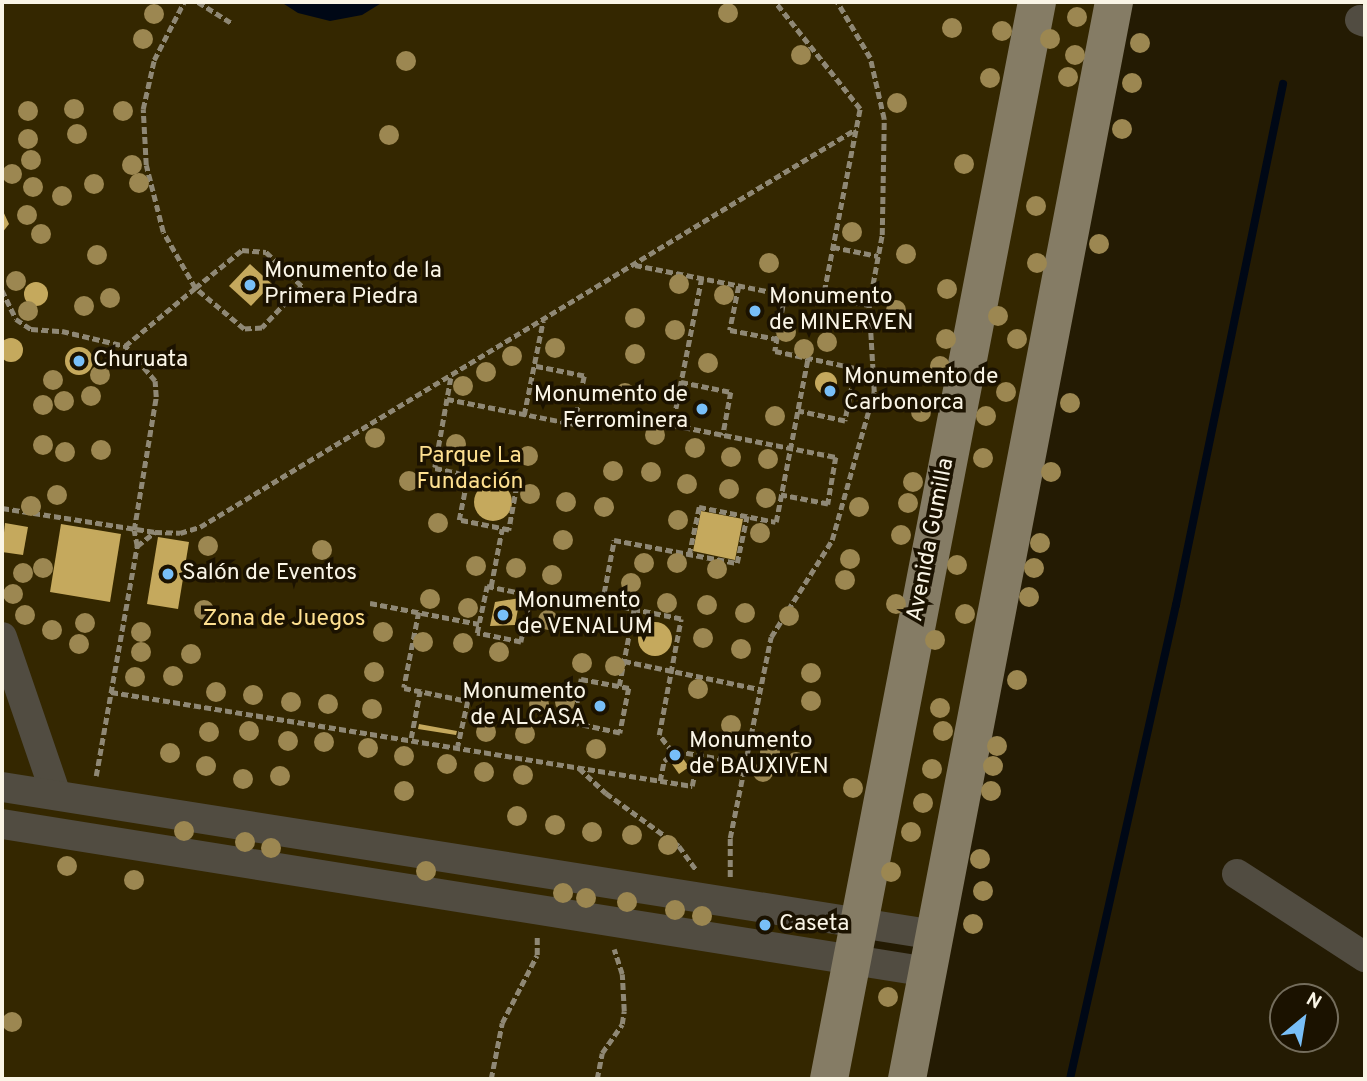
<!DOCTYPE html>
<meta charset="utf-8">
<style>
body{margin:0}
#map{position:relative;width:1367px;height:1081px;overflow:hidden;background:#241b03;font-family:Overpass,sans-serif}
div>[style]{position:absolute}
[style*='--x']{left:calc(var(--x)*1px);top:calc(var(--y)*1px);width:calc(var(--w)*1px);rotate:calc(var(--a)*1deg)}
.green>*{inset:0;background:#342700}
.water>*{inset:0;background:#000816}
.stream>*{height:8px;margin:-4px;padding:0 4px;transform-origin:4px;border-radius:4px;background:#000816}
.building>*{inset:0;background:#c5a95d}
.round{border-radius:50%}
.path>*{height:4.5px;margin-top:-2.25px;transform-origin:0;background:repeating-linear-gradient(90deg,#8f8875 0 7px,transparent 0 10.5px)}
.minor>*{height:30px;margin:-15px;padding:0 15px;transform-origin:15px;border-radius:15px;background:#514c41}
.major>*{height:38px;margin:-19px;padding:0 19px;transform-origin:19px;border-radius:19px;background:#857c65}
.trees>*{width:20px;height:20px;margin:-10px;border-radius:50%;background:#9c8751}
.dots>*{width:19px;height:19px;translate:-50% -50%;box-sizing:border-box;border:4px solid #1b1200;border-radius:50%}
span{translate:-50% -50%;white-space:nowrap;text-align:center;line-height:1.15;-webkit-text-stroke:7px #1b1200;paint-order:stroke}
.poi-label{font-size:23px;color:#faf5e6}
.left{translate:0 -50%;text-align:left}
.right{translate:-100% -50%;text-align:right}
.park-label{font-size:23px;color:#fee090}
.street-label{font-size:23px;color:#faf5e6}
.frame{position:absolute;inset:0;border:4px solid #faf5e6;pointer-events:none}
.north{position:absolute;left:1269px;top:983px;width:70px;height:70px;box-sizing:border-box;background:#1b1200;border:2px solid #746d5c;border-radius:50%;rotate:30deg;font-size:19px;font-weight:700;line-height:28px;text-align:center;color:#faf5e6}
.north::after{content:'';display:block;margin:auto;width:24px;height:32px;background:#78bff8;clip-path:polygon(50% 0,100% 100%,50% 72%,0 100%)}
</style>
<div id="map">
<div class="green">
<div style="clip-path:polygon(2px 2px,1037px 2px,829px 1079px,2px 1079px)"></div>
<div style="clip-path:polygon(1042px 2px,1110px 2px,933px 932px,862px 921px)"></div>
<div style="clip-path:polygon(854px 962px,925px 974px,904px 1079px,834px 1079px)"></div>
</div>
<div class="water">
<div style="clip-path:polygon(281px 2px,383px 2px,362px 15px,330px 21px,298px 13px)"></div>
</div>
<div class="stream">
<div style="--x:1070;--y:1079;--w:486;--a:-77.4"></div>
<div style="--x:1176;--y:605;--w:532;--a:-78.39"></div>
</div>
<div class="building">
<div style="clip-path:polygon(2px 209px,9px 224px,2px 233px)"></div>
<div style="clip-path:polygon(250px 264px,272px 284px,251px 306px,229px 286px)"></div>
<div class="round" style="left:24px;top:282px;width:24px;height:24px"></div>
<div class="round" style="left:-1px;top:338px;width:24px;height:24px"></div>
<div class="round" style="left:65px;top:347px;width:28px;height:28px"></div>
<div class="round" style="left:815px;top:372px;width:22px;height:22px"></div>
<div class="round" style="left:474px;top:483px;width:38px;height:38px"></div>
<div style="clip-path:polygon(701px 511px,743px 519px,735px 560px,693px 551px)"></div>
<div style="clip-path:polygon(5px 523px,28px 527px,23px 555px,2px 552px)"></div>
<div style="clip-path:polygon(61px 524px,121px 534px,110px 602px,50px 592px)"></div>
<div style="clip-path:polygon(158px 537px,189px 542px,178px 609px,147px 604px)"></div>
<div style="clip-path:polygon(520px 598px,515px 625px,490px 626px,495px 602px)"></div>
<div class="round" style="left:638px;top:622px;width:34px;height:34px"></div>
<div style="clip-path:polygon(419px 724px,457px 731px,456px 735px,418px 729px)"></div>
<div style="clip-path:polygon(682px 757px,689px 767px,679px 774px,672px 764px)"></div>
</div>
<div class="path">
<div style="--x:198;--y:2;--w:39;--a:32"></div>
<div style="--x:833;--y:247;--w:46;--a:11.3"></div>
<div style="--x:635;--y:265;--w:191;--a:11.2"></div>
<div style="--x:822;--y:302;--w:197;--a:-78.9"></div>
<div style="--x:860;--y:109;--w:137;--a:-128.5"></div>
<div style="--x:702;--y:278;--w:150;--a:101.2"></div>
<div style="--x:673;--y:425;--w:166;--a:11.1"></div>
<div style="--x:836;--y:457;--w:48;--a:99.7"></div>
<div style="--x:828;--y:504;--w:48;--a:-169.2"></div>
<div style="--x:739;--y:286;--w:45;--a:101.6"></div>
<div style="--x:730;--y:330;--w:48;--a:10.8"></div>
<div style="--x:2;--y:290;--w:32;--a:64"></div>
<div style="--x:16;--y:319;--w:18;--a:34"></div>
<div style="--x:31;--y:329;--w:31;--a:4"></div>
<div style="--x:62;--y:331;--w:65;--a:13.4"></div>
<div style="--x:785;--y:295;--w:57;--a:100.1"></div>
<div style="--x:775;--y:351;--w:83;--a:11.9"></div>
<div style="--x:856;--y:368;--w:54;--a:101.7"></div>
<div style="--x:845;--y:421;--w:48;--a:-168"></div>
<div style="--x:823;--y:296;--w:47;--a:11.1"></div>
<div style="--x:125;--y:346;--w:91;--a:-39.6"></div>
<div style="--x:195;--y:288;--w:60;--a:-39"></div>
<div style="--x:242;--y:250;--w:24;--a:5"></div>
<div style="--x:266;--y:252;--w:50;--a:43.4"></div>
<div style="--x:302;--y:286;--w:58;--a:133.6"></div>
<div style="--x:262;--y:328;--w:18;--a:177"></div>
<div style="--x:244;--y:329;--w:64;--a:-140.1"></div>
<div style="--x:195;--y:288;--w:64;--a:-119.7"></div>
<div style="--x:163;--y:232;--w:69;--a:-104.2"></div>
<div style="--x:146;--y:165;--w:56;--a:-93.1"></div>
<div style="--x:143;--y:109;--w:50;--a:-77.3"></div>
<div style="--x:154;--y:60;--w:65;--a:-62.7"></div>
<div style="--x:451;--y:378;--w:91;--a:100.1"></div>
<div style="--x:435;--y:468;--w:84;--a:12.4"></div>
<div style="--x:517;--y:486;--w:45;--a:100.3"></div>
<div style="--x:509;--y:530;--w:51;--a:-168.7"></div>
<div style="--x:459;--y:520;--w:46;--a:-78.7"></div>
<div style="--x:681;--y:382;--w:51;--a:11.3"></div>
<div style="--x:731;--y:392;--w:44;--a:100.5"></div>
<div style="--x:447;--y:399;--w:129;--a:11.1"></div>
<div style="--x:574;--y:424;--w:49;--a:-78.2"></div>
<div style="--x:584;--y:376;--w:51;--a:-168.7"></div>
<div style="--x:524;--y:415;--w:96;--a:-78.6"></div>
<div style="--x:2;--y:508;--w:155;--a:8.9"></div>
<div style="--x:155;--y:532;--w:25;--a:2"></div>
<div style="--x:180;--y:533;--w:21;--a:-17"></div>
<div style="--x:200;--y:527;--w:767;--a:-31.25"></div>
<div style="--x:137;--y:546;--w:23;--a:-38"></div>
<div style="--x:689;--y:555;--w:49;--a:-78.2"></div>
<div style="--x:699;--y:507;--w:78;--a:11"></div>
<div style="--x:776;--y:522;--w:167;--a:-79"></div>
<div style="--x:487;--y:586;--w:45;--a:11.6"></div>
<div style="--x:531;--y:595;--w:48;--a:102"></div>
<div style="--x:521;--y:642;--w:45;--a:-168.4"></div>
<div style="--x:477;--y:633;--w:48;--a:-78"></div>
<div style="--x:491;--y:586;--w:58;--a:-79.1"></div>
<div style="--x:370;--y:603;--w:111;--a:10.9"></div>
<div style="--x:419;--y:612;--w:77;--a:101.2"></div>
<div style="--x:404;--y:688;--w:65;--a:11.5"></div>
<div style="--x:468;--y:701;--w:46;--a:102.5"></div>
<div style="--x:624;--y:661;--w:138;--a:11.7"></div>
<div style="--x:581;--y:679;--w:49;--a:10.6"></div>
<div style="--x:629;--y:688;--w:46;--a:101.3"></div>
<div style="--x:620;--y:733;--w:48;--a:-168"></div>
<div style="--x:573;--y:723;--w:45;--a:-79.7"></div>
<div style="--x:619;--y:686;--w:78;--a:-79"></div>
<div style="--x:111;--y:692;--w:589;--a:9.19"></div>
<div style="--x:692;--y:786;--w:33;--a:-78"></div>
<div style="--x:411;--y:738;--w:48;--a:-79.2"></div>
<div style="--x:672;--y:752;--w:21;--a:-127"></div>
<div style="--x:659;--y:735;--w:118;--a:-79.3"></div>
<div style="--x:681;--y:619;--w:81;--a:-168.6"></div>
<div style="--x:602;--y:603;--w:64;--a:-79.2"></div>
<div style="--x:614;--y:540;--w:125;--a:10.6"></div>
<div style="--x:737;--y:563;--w:48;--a:-78"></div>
<div style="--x:579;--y:768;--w:37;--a:43"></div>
<div style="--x:606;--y:793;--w:90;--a:36"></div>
<div style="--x:679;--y:846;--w:29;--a:54"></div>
<div style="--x:96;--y:776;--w:234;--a:-79.9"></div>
<div style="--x:137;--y:546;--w:16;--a:-101"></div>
<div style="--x:134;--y:530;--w:135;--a:-80.6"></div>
<div style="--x:156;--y:397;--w:16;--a:-94"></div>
<div style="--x:155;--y:381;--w:46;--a:-130.6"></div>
<div style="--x:660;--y:781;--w:20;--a:-79"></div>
<div style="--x:664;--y:761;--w:16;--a:-40"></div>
<div style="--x:676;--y:751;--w:70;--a:9.9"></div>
<div style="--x:730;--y:877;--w:39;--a:-90"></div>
<div style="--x:730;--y:838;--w:205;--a:-78.5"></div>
<div style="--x:771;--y:637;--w:115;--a:-57.8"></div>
<div style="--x:832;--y:540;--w:154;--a:-74.2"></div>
<div style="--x:874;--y:392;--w:87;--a:-93.3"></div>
<div style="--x:869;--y:305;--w:71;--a:-79.5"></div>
<div style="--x:882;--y:235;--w:116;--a:-89"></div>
<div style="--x:884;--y:119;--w:63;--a:-102.9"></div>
<div style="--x:870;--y:58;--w:65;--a:-120.5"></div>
<div style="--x:491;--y:1079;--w:57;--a:-78.9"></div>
<div style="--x:502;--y:1023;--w:76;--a:-62.8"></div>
<div style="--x:537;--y:955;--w:19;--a:-90"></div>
<div style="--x:597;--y:1079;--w:26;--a:-79"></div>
<div style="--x:602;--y:1053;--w:35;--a:-55"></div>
<div style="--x:622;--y:1024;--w:13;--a:-81"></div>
<div style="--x:624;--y:1011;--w:37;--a:-93"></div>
<div style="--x:622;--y:974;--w:26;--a:-108"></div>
</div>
<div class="minor">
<div style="--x:1360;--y:20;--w:5;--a:22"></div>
<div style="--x:2;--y:637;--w:167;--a:71.1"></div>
<div style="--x:2;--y:787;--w:945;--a:9.01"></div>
<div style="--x:2;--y:824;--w:938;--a:9.08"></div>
<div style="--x:1237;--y:874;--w:153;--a:33"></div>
</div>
<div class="major">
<div style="--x:829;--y:1079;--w:1097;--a:-79.07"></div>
<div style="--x:907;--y:1079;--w:1097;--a:-79.12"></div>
</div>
<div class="trees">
<div style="left:728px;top:13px"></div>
<div style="left:154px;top:14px"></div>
<div style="left:1077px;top:17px"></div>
<div style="left:952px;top:28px"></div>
<div style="left:1002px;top:31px"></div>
<div style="left:143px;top:39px"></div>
<div style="left:1050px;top:39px"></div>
<div style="left:1140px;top:43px"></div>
<div style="left:801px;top:55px"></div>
<div style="left:1075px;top:55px"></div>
<div style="left:406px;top:61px"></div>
<div style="left:1068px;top:77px"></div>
<div style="left:990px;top:78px"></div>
<div style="left:1132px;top:83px"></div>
<div style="left:897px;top:103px"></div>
<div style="left:74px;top:109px"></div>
<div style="left:28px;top:111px"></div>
<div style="left:123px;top:111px"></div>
<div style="left:1122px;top:129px"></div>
<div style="left:77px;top:134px"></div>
<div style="left:389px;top:135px"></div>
<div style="left:28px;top:139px"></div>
<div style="left:31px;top:160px"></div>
<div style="left:964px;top:164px"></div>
<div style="left:132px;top:165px"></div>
<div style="left:12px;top:174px"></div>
<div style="left:139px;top:183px"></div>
<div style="left:94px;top:184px"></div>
<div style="left:33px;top:187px"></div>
<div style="left:62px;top:196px"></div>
<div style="left:1036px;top:206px"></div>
<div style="left:27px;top:215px"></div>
<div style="left:852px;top:232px"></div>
<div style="left:41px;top:234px"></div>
<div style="left:1099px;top:244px"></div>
<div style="left:906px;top:254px"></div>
<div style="left:97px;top:255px"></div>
<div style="left:769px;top:263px"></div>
<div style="left:1037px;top:263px"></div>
<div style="left:16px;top:281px"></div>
<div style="left:679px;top:284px"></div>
<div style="left:947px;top:289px"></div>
<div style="left:724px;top:295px"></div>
<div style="left:110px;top:298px"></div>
<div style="left:84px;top:306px"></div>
<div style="left:896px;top:310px"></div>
<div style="left:28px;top:311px"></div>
<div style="left:998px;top:316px"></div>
<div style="left:635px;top:318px"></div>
<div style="left:675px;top:330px"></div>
<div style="left:786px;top:332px"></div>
<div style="left:946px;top:339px"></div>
<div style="left:1017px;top:339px"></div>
<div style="left:827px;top:342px"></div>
<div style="left:555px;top:348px"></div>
<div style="left:804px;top:349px"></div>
<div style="left:635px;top:354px"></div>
<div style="left:512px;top:356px"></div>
<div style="left:708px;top:363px"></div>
<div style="left:940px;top:366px"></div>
<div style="left:486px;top:372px"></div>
<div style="left:100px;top:375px"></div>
<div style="left:53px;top:380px"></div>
<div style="left:463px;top:386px"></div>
<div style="left:1006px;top:392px"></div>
<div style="left:625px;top:393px"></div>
<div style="left:91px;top:396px"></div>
<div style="left:64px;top:401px"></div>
<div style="left:1070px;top:403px"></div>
<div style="left:43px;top:405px"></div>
<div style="left:921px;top:412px"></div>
<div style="left:775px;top:416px"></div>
<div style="left:986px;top:416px"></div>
<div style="left:655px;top:435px"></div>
<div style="left:375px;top:438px"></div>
<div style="left:456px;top:444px"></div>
<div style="left:43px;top:445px"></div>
<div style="left:695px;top:448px"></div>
<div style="left:101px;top:450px"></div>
<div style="left:65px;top:452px"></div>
<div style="left:528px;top:456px"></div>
<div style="left:731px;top:457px"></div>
<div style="left:983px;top:458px"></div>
<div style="left:768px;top:459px"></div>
<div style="left:613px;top:471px"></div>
<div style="left:651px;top:472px"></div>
<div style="left:1051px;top:472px"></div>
<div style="left:409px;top:481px"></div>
<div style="left:913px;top:482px"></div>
<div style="left:687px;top:484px"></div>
<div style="left:729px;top:489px"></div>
<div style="left:530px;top:494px"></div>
<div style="left:57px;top:495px"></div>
<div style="left:766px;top:498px"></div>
<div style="left:566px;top:502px"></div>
<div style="left:908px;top:503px"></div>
<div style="left:31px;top:506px"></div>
<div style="left:604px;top:507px"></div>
<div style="left:859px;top:507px"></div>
<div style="left:678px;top:520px"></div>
<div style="left:438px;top:523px"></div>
<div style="left:760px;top:533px"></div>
<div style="left:901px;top:535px"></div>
<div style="left:563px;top:540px"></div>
<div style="left:1040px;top:543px"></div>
<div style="left:208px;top:546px"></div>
<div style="left:322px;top:550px"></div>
<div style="left:850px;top:559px"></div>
<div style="left:644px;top:563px"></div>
<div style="left:677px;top:563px"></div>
<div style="left:957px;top:565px"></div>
<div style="left:476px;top:566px"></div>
<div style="left:43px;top:568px"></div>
<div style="left:516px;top:568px"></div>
<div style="left:1034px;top:568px"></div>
<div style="left:717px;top:569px"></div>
<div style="left:23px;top:573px"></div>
<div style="left:552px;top:575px"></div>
<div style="left:845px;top:580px"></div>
<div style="left:631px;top:583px"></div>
<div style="left:13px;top:594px"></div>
<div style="left:1029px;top:597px"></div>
<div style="left:430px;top:599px"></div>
<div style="left:667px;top:603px"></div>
<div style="left:896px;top:604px"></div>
<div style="left:707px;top:605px"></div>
<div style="left:468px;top:608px"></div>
<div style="left:204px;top:610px"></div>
<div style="left:745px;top:613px"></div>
<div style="left:965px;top:614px"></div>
<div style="left:25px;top:615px"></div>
<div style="left:789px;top:616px"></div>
<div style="left:548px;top:620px"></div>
<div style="left:85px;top:623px"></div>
<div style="left:52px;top:630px"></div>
<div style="left:141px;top:632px"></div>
<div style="left:383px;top:632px"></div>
<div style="left:703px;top:638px"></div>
<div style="left:935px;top:640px"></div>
<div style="left:423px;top:642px"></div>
<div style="left:463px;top:643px"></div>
<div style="left:79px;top:644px"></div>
<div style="left:741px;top:649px"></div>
<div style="left:141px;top:652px"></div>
<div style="left:499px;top:652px"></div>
<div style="left:191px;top:654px"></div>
<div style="left:582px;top:663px"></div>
<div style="left:615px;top:666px"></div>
<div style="left:374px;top:672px"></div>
<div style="left:811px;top:673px"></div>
<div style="left:173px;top:676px"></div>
<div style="left:135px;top:677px"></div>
<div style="left:1017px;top:680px"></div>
<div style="left:698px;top:689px"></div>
<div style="left:216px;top:692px"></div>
<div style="left:253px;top:695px"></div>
<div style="left:811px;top:701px"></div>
<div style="left:291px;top:702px"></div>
<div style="left:565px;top:702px"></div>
<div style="left:328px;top:704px"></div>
<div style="left:539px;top:704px"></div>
<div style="left:940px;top:708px"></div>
<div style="left:372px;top:709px"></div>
<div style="left:731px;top:725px"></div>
<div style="left:249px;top:731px"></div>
<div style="left:943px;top:731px"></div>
<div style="left:209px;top:732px"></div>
<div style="left:486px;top:732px"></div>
<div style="left:525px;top:734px"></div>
<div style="left:288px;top:741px"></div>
<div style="left:324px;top:742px"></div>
<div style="left:997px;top:746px"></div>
<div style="left:368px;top:748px"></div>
<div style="left:596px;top:749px"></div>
<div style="left:770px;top:752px"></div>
<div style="left:170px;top:753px"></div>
<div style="left:404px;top:756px"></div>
<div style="left:796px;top:762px"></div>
<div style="left:447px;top:764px"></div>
<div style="left:206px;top:766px"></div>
<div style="left:993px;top:766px"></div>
<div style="left:932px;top:769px"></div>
<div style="left:484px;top:772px"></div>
<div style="left:763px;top:772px"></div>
<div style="left:523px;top:775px"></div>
<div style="left:280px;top:776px"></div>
<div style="left:243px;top:779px"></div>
<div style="left:853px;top:788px"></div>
<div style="left:404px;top:791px"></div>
<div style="left:991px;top:791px"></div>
<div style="left:923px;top:803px"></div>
<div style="left:517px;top:816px"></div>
<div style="left:555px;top:825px"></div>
<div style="left:184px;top:831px"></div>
<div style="left:592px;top:832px"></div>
<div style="left:911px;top:832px"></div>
<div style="left:632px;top:835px"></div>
<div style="left:245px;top:842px"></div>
<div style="left:668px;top:845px"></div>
<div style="left:271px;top:848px"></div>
<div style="left:980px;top:859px"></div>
<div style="left:67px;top:866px"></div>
<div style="left:426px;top:871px"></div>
<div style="left:891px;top:872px"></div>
<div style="left:134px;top:880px"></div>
<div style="left:983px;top:891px"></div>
<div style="left:563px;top:893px"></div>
<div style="left:586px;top:898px"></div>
<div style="left:627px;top:902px"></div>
<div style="left:675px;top:910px"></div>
<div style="left:702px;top:916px"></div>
<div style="left:973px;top:924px"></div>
<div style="left:888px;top:997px"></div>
<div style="left:12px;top:1022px"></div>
</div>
<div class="dots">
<div style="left:250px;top:285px;background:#78bff8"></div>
<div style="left:755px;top:311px;background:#78bff8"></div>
<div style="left:79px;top:361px;background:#78bff8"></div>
<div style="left:830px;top:391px;background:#78bff8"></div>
<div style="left:702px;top:409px;background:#78bff8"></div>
<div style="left:168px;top:574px;background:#78bff8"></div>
<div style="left:503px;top:615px;background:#78bff8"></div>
<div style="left:600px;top:706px;background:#78bff8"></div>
<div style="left:675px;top:755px;background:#78bff8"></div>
<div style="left:765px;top:925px;background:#78bff8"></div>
</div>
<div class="poi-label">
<span class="left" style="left:264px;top:285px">Monumento de la<br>Primera Piedra</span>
<span class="left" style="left:769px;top:311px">Monumento<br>de MINERVEN</span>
<span class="left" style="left:93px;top:361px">Churuata</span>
<span class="left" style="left:844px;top:391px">Monumento de<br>Carbonorca</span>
<span class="right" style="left:688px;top:409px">Monumento de<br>Ferrominera</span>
<span class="left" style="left:182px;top:574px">Salón de Eventos</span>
<span class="left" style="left:517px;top:615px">Monumento<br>de VENALUM</span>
<span class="right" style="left:586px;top:706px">Monumento<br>de ALCASA</span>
<span class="left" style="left:689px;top:755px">Monumento<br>de BAUXIVEN</span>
<span class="left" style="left:779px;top:925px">Caseta</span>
</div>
<div class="park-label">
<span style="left:470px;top:470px">Parque La<br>Fundación</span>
<span style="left:284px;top:620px">Zona de Juegos</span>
</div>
<div class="street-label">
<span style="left:932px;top:540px;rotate:-79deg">Avenida Gumilla</span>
</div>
<div class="frame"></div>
<div class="north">N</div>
</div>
